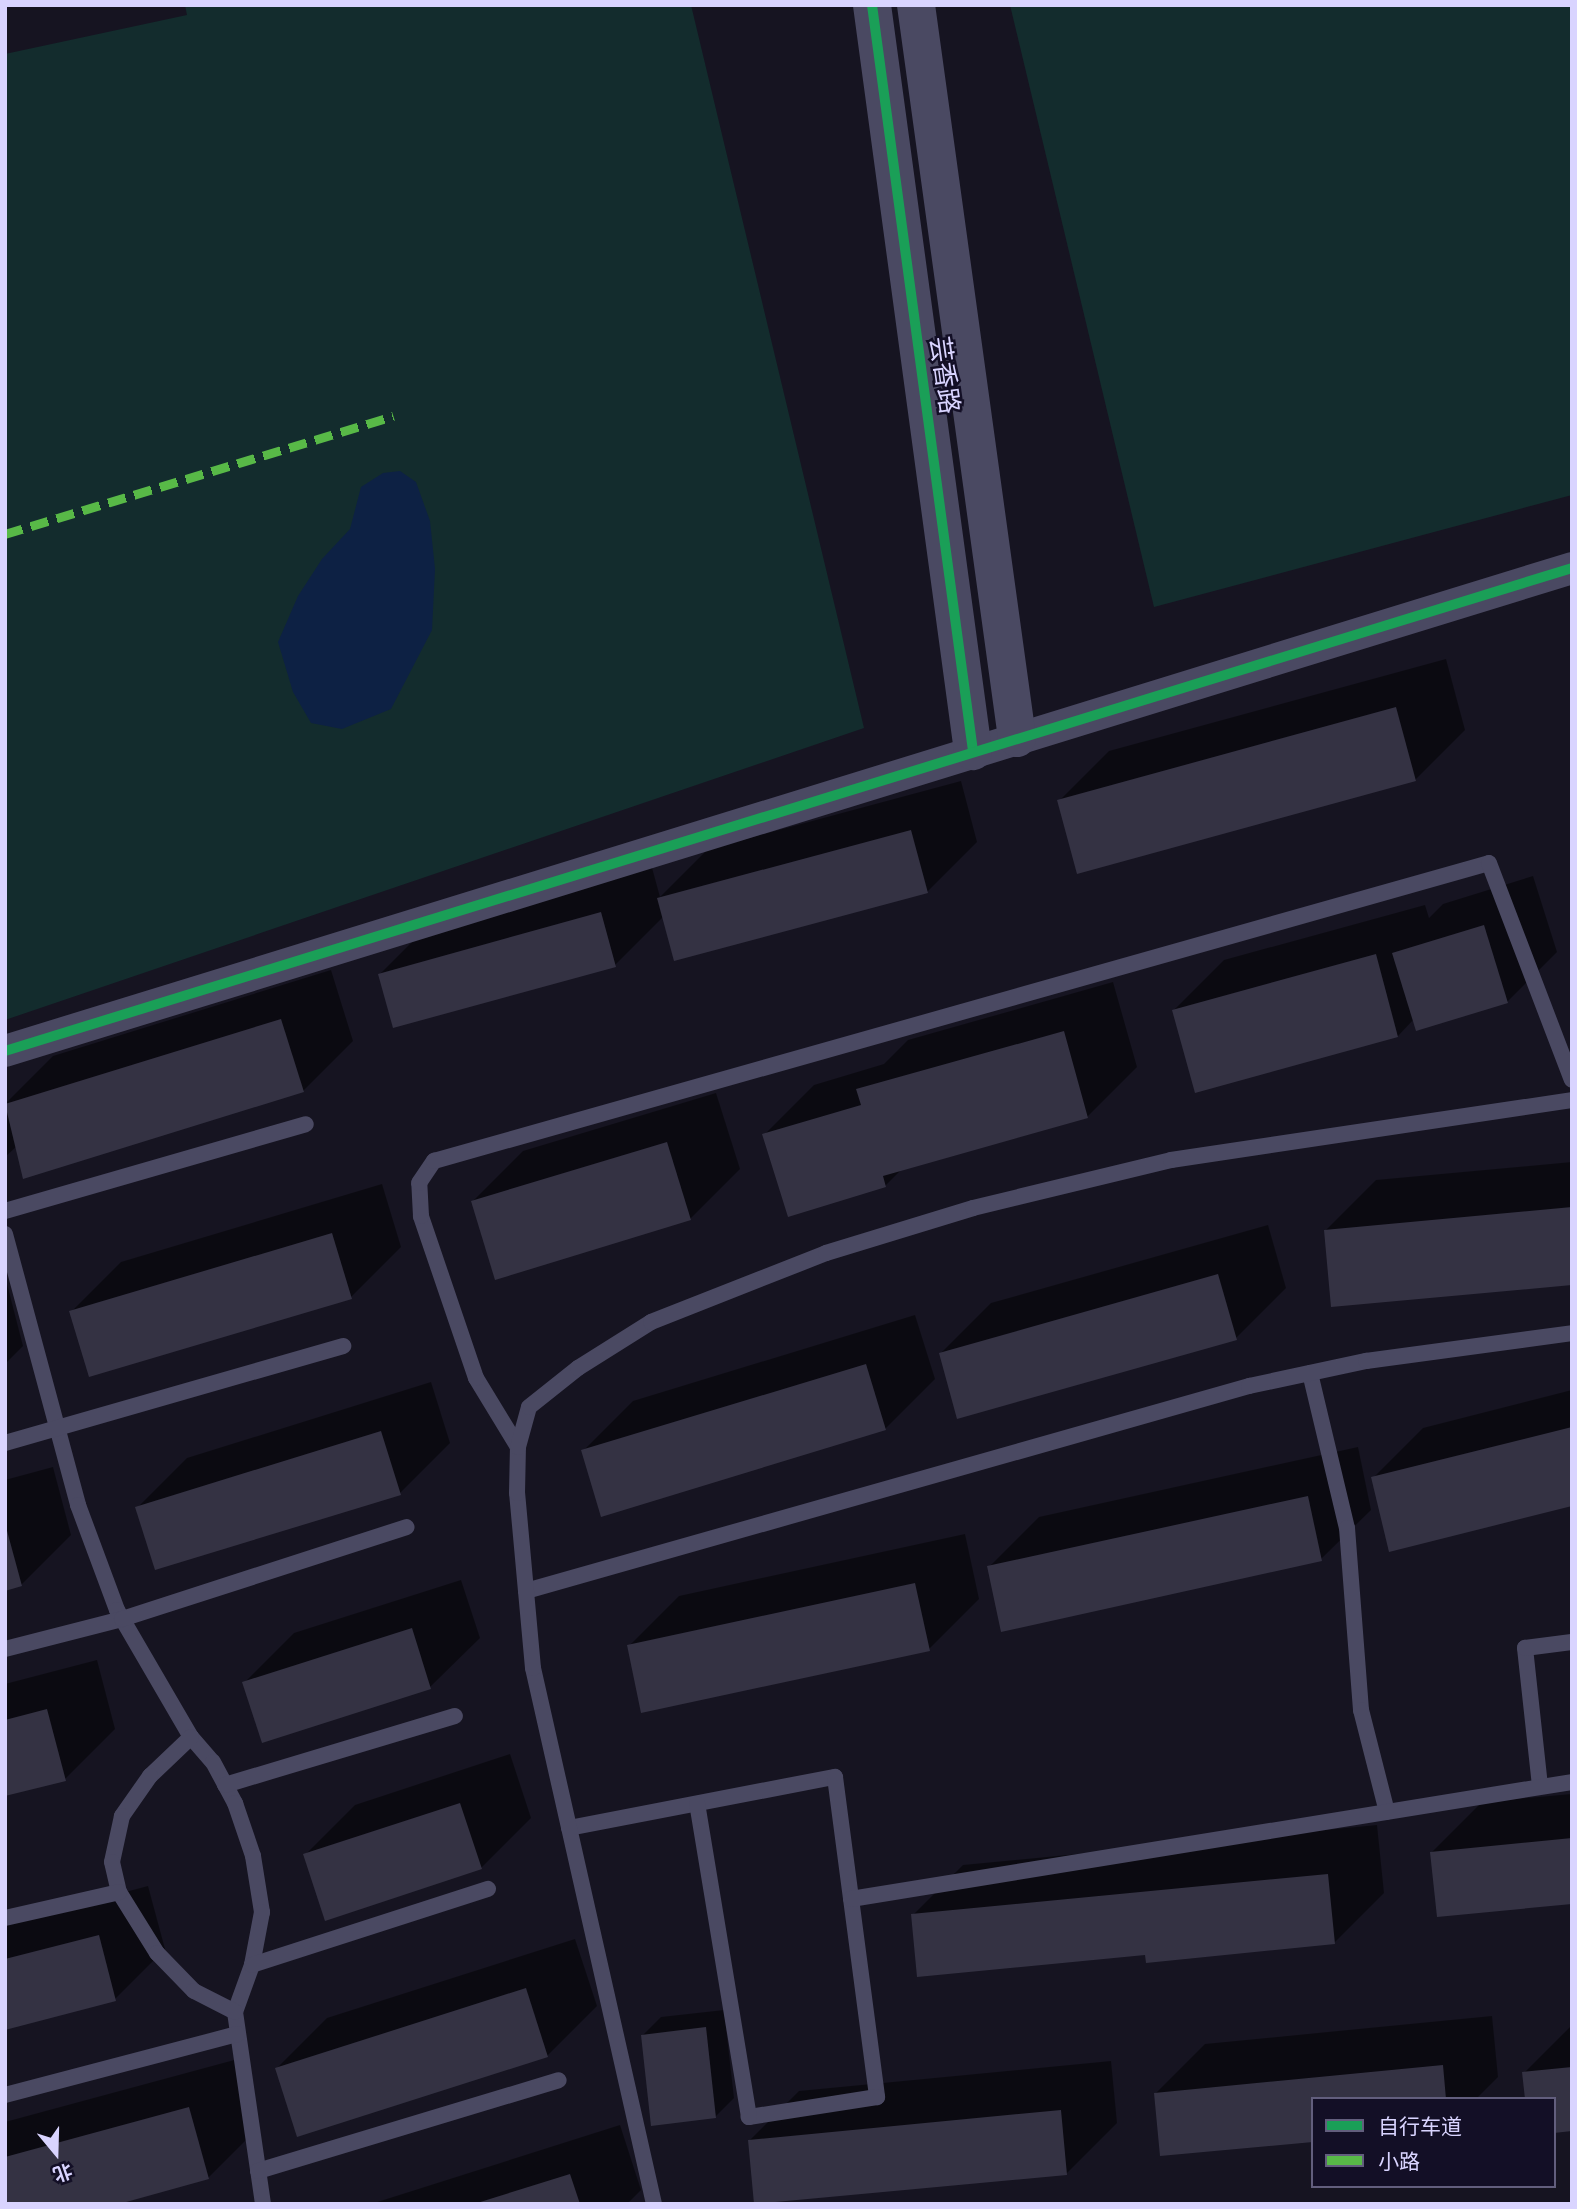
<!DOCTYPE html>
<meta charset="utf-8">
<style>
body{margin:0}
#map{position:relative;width:1577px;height:2209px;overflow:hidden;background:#161421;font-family:"Titillium Web","Noto Sans SC",sans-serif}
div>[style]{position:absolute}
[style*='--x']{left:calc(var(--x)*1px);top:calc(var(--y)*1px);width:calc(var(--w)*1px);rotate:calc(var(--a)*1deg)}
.green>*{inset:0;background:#132c2d}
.water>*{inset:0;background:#0d2144}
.shadow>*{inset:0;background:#0007}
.building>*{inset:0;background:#343243}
.service>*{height:16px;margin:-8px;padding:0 8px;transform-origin:8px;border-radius:8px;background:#4a4962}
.minor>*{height:32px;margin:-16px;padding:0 16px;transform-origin:16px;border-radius:16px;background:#4a4962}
.tertiary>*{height:38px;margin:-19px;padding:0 19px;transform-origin:19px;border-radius:19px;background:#4a4962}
.quiet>*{height:9px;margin-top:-4.5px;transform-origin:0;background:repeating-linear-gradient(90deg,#58b947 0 18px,transparent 0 27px)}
.cycleway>*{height:10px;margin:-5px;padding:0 5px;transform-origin:5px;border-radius:5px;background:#1a9f57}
span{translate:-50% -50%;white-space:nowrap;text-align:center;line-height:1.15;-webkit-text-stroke:5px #130f26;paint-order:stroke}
.street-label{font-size:26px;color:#d9d4ff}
.frame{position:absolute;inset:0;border:7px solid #d9d4ff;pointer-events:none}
.legend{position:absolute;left:1311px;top:2097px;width:245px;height:91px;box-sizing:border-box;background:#130f26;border:2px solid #625e7d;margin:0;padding:9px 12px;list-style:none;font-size:21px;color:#d9d4ff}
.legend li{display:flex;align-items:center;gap:14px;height:35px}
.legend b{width:35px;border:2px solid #625e7d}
.north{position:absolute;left:21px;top:2118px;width:70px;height:70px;-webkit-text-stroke:5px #130f26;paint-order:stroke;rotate:161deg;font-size:19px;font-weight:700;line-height:28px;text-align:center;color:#d9d4ff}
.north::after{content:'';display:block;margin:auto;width:24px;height:32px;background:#d9d4ff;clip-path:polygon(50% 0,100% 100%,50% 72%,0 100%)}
</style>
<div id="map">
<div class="green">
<div style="clip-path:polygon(185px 5px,691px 5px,864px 728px,5px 1020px,5px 54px,187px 15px)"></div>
<div style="clip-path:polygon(1010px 5px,1572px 5px,1572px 495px,1154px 607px)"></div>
</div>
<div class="water">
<div style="clip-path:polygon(400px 471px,416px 482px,430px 521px,435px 569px,432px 630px,391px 709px,342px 729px,311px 723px,293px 692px,278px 642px,298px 596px,322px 559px,350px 529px,361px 487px,383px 473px)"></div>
</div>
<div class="shadow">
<div style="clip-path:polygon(1446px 659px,1465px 730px,1415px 780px,1059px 801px,1109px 751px)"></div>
<div style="clip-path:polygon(961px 781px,977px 842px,927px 892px,663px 917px,615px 965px,379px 975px,429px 925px,651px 864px,660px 897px,708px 849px)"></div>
<div style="clip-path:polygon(1533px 876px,1557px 952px,1507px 1002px,1414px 1019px,1398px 1036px,1174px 1010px,1224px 960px,1425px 905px,1429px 918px,1443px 904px)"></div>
<div style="clip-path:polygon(331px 970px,353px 1041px,303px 1091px,16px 1147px,5px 1157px,5px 1104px,53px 1056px)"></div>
<div style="clip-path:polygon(1113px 982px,1137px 1067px,1087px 1117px,902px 1169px,885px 1186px,764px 1135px,814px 1085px,884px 1064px,908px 1040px)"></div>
<div style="clip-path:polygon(716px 1093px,740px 1169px,690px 1219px,473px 1201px,523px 1151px)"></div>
<div style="clip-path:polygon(1572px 1162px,1572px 1283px,1326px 1230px,1376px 1180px)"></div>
<div style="clip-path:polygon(382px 1184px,401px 1247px,351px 1297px,71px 1312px,121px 1262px)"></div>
<div style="clip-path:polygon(1268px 1225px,1286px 1288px,1236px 1338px,941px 1353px,991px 1303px)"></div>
<div style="clip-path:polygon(7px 1284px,23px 1346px,5px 1364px,5px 1285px)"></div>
<div style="clip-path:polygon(915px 1315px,935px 1379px,885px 1429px,583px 1451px,633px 1401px)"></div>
<div style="clip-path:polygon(431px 1382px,450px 1443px,400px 1493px,137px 1508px,187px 1458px)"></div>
<div style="clip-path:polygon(1572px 1390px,1572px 1505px,1373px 1478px,1423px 1428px)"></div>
<div style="clip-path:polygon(1358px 1447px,1371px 1510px,1321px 1559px,989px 1567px,1039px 1517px)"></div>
<div style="clip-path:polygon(53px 1467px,71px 1535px,21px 1585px,5px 1589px,5px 1480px)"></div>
<div style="clip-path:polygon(965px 1534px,979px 1599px,929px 1649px,629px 1646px,679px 1596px)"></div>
<div style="clip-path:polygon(461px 1580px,480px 1638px,430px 1687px,244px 1683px,294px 1633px)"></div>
<div style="clip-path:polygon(97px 1660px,115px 1729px,65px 1779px,5px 1794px,5px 1684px)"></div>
<div style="clip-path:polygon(510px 1754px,531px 1818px,481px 1868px,305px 1855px,355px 1805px)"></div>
<div style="clip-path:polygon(1572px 1794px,1572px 1902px,1432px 1852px,1482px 1802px)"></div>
<div style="clip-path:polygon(1377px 1825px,1384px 1893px,1334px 1943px,1147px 1953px,913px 1915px,963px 1865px)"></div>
<div style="clip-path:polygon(148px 1886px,165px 1949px,115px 1999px,5px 2028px,5px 1924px)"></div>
<div style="clip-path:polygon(575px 1939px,597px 2006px,547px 2056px,277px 2068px,327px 2018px)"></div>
<div style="clip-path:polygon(724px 2010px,734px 2098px,715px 2117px,643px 2035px,661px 2017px)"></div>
<div style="clip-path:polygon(1492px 2016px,1498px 2077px,1476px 2099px,1155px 2094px,1205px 2044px)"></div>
<div style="clip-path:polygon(1572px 2025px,1572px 2130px,1554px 2099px,1524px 2073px)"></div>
<div style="clip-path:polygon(238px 2059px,258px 2128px,208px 2178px,5px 2204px,5px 2122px)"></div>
<div style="clip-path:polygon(1111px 2061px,1117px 2123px,1067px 2173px,749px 2141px,799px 2091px)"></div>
<div style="clip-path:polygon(620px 2125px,641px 2190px,627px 2204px,371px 2204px)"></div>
</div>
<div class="building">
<div style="clip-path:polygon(1396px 707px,1416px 781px,1077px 874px,1057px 800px)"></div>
<div style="clip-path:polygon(911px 830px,928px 893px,674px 961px,657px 898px)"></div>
<div style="clip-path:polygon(601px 912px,616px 967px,393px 1028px,378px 974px)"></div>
<div style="clip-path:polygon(1484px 925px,1508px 1003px,1416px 1031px,1392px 953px)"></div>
<div style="clip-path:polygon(1376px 954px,1398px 1037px,1195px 1093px,1172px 1010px)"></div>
<div style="clip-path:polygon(281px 1019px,304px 1092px,23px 1179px,5px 1104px)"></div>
<div style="clip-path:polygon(1064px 1031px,1088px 1118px,883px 1176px,886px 1187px,788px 1217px,762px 1134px,861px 1105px,856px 1089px)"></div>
<div style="clip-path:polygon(667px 1142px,691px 1220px,495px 1280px,471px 1201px)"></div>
<div style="clip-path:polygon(1572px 1207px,1572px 1285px,1331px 1307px,1324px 1230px)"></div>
<div style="clip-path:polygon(332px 1233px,352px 1299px,89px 1377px,69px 1311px)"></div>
<div style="clip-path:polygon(1218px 1274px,1237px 1340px,957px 1419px,939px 1353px)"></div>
<div style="clip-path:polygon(866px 1364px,886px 1430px,601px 1517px,581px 1450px)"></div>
<div style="clip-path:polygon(1572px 1427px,1572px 1506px,1389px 1552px,1371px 1477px)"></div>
<div style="clip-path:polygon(381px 1431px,401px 1495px,155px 1570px,135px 1507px)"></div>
<div style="clip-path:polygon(1308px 1496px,1322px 1561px,1001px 1632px,987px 1566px)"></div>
<div style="clip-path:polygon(6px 1527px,22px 1586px,5px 1591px,5px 1528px)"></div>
<div style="clip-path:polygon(915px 1583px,930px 1651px,641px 1713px,627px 1645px)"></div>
<div style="clip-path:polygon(412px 1628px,431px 1689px,262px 1743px,242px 1682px)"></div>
<div style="clip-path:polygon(47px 1709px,66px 1781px,5px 1796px,5px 1720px)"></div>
<div style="clip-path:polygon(460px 1803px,482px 1869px,325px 1921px,303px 1854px)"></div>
<div style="clip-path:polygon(1572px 1838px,1572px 1904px,1437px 1917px,1430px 1852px)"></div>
<div style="clip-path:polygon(1328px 1874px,1335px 1944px,1146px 1963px,1145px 1955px,917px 1977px,911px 1914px)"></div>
<div style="clip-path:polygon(99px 1935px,116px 2001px,5px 2030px,5px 1959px)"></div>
<div style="clip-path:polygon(526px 1988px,548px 2057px,297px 2137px,275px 2068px)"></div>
<div style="clip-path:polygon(706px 2027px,716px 2118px,651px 2126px,641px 2035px)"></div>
<div style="clip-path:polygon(1443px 2065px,1446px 2099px,1313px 2099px,1313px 2142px,1160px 2156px,1154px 2093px)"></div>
<div style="clip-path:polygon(1572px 2067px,1572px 2131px,1554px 2133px,1554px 2099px,1525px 2099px,1522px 2072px)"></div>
<div style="clip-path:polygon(189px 2107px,209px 2179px,119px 2204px,5px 2204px,5px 2157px)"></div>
<div style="clip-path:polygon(1061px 2110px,1067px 2175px,754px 2204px,748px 2140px)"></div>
<div style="clip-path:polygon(570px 2174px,580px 2204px,477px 2204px,477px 2203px)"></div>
</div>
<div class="service">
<div style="--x:5;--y:1211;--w:313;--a:-16.1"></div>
<div style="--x:5;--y:1234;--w:281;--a:74.9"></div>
<div style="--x:78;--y:1505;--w:112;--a:69.6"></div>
<div style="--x:117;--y:1610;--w:147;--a:59.8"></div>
<div style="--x:191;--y:1737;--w:33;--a:49"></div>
<div style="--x:213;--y:1762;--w:47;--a:61.8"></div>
<div style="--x:235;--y:1803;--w:56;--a:71.2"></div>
<div style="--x:253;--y:1856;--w:57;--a:80.9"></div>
<div style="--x:262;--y:1912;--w:54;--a:100.7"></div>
<div style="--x:252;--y:1965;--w:50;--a:109.9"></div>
<div style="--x:235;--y:2012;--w:194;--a:81.7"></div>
<div style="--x:1310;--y:1373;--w:159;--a:76.6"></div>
<div style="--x:1347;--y:1528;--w:183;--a:85.6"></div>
<div style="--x:1361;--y:1710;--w:105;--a:75.7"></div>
<div style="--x:5;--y:1443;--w:352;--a:-16"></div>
<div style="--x:518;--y:1447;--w:81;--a:-121.3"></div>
<div style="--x:476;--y:1378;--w:171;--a:-108.8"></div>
<div style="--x:421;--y:1216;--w:33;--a:-93"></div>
<div style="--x:419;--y:1183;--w:27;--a:-56"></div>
<div style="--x:434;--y:1161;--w:1096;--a:-15.77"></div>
<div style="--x:1489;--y:863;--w:232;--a:69.1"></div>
<div style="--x:526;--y:1591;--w:752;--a:-15.83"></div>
<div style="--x:1249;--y:1386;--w:120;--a:-12.1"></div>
<div style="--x:1366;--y:1361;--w:208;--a:-7.7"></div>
<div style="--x:5;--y:1649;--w:121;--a:-14.4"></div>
<div style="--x:122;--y:1619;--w:299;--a:-17.9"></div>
<div style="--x:191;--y:1737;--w:57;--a:136.4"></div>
<div style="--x:150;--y:1776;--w:49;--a:125"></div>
<div style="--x:122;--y:1816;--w:47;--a:102.3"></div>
<div style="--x:112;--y:1862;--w:31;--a:77"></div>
<div style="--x:119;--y:1892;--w:72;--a:58.1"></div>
<div style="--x:157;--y:1953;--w:53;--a:45.8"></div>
<div style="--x:194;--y:1991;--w:46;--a:27.1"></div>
<div style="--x:225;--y:1785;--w:240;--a:-16.7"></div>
<div style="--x:1540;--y:1786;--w:139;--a:-96.2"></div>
<div style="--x:1525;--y:1648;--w:47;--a:-7.3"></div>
<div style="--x:569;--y:1828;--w:271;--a:-10.9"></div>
<div style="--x:835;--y:1777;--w:323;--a:82.5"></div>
<div style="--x:877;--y:2097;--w:130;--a:171.1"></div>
<div style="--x:749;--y:2117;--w:317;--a:-99.4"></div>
<div style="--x:851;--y:1899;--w:730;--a:-9.22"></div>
<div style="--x:5;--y:1918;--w:117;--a:-12.8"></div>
<div style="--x:252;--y:1965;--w:248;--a:-17.9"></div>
<div style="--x:5;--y:2095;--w:240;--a:-14.7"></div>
<div style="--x:258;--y:2171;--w:314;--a:-16.8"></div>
<div style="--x:654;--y:2204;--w:549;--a:-102.72"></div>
<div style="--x:533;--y:1668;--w:176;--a:-95.2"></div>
<div style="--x:517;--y:1493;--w:46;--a:-88.8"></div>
<div style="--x:518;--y:1447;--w:41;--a:-74.6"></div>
<div style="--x:529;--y:1407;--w:63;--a:-38.5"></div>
<div style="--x:578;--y:1368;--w:86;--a:-32.2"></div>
<div style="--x:651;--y:1322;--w:188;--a:-21.5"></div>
<div style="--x:826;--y:1253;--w:154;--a:-17"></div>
<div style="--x:973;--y:1208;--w:204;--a:-13.6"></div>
<div style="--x:1171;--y:1160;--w:405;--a:-8.5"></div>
</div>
<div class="minor">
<div style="--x:5;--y:1051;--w:1640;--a:-17.13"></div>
</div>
<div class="tertiary">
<div style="--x:872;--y:5;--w:753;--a:82.29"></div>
<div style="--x:916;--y:5;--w:740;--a:82.15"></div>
</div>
<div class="quiet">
<div style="--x:5;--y:534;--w:406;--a:-16.9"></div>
</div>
<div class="cycleway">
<div style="--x:872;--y:5;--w:753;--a:82.29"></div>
<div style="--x:5;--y:1051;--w:1640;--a:-17.13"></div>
</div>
<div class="street-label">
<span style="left:945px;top:375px;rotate:82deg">芸香路</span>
</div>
<div class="frame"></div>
<ul class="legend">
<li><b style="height:9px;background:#1a9f57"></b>自行车道</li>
<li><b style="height:9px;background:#58b947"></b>小路</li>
</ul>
<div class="north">北</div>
</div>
